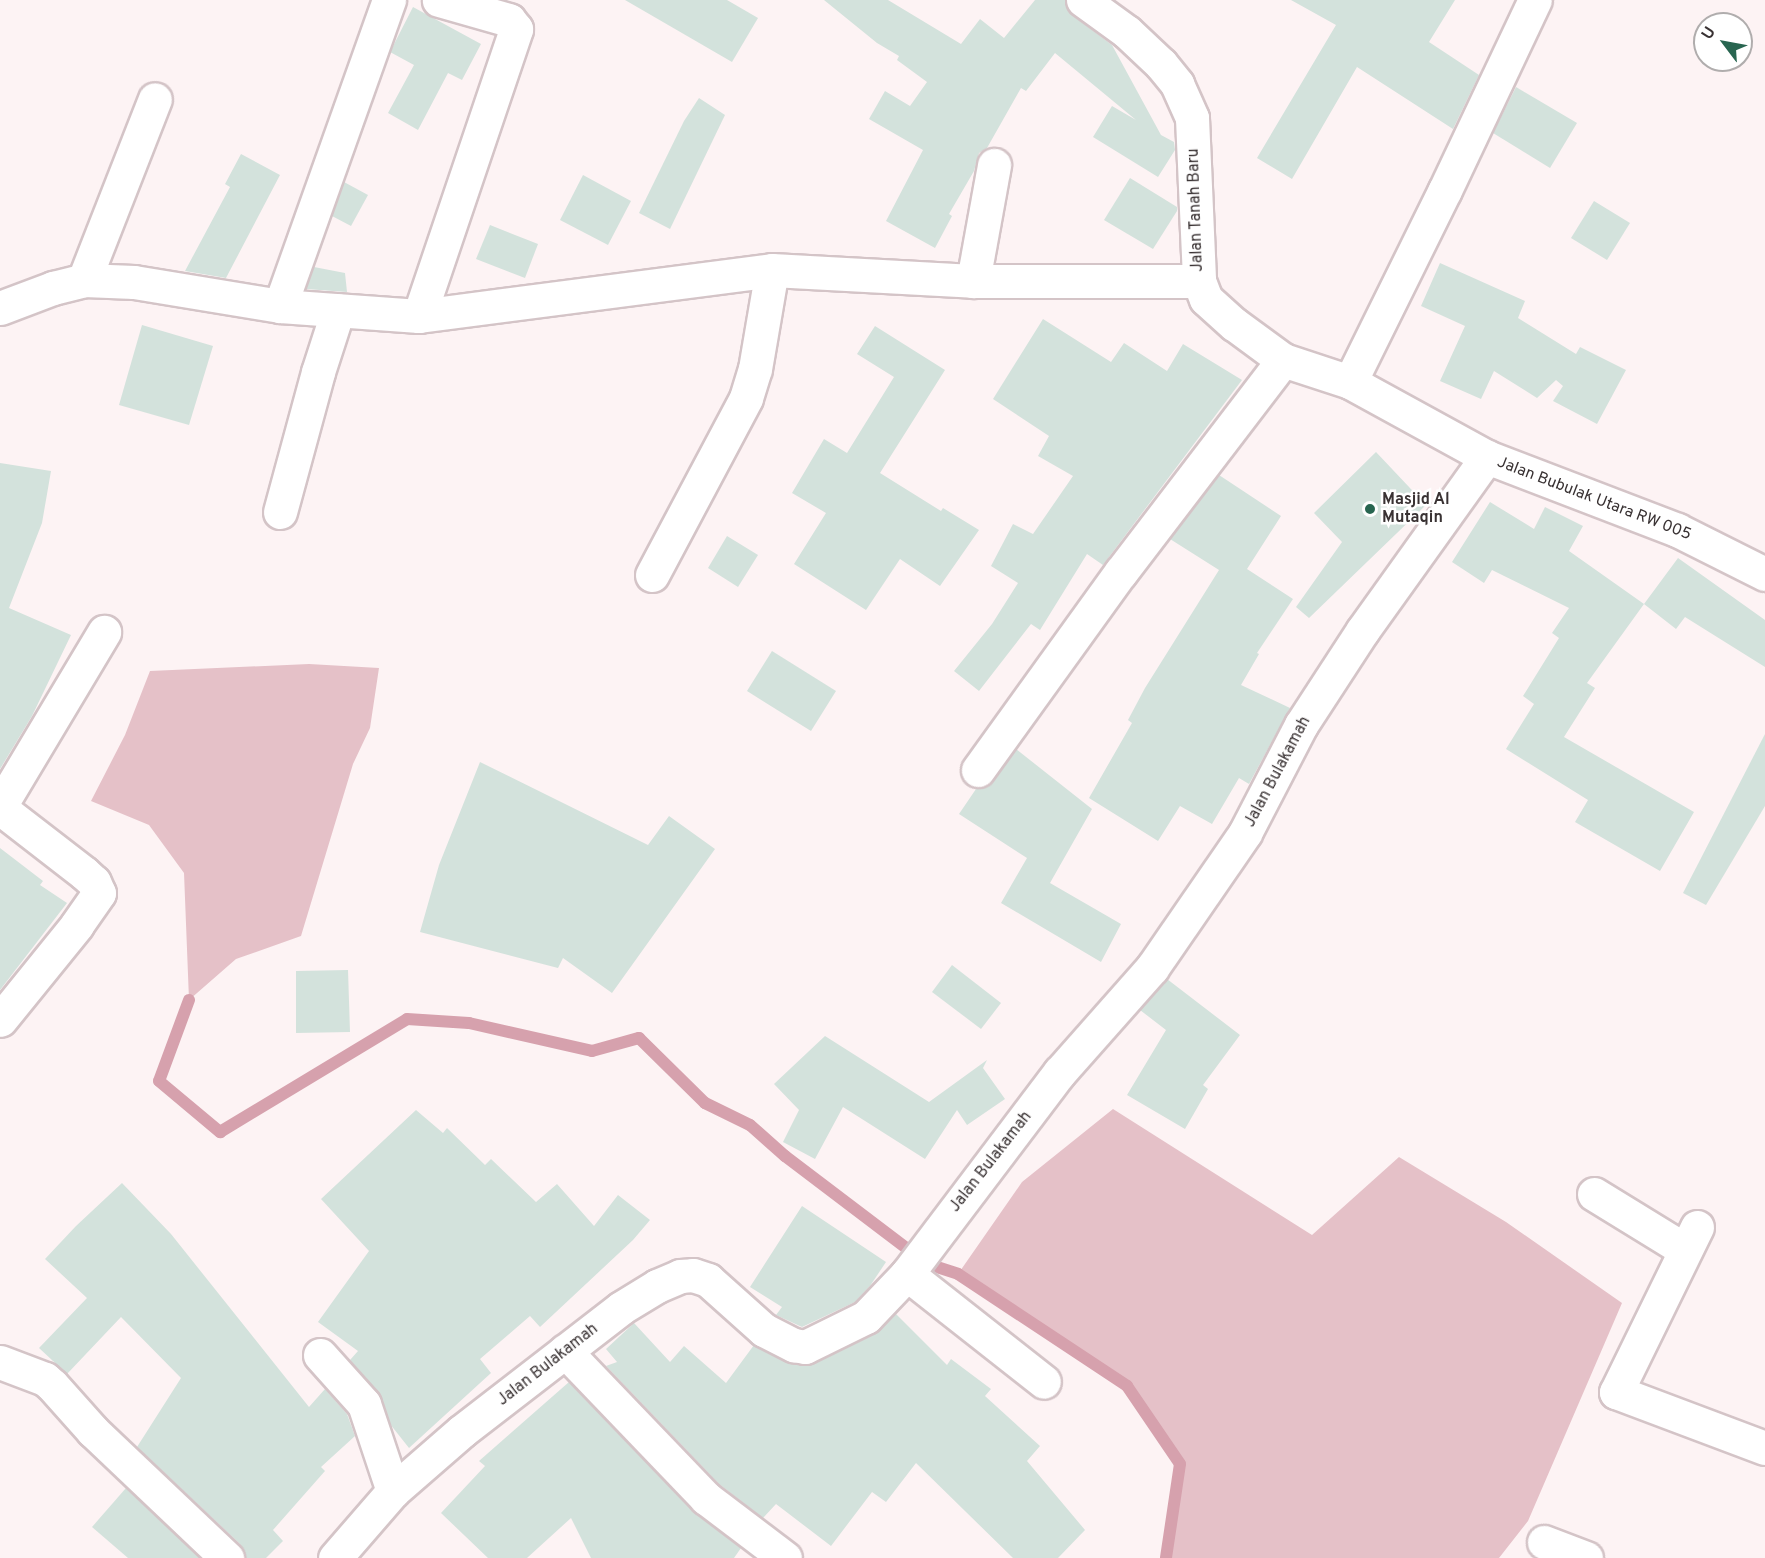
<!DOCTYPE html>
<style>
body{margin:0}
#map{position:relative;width:1765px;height:1558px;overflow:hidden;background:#fdf3f4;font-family:Overpass,sans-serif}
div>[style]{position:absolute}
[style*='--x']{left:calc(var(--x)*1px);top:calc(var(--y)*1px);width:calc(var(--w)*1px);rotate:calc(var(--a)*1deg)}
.green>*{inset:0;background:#e5c1c8}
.stream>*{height:12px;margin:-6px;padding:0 6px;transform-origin:6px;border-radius:6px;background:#d6a1ad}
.building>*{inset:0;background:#d3e2dc}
.roads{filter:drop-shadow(2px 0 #d4c4c7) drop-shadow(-2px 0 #d4c4c7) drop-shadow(0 2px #d4c4c7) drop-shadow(0 -2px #d4c4c7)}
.minor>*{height:33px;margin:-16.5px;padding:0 16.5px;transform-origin:16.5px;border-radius:16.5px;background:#fff}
.dots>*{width:16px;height:16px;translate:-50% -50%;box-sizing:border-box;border:3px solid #fff;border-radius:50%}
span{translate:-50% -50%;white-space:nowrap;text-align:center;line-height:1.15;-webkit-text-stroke:5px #fff;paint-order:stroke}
.street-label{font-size:16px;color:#393233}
.poi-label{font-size:16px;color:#393233;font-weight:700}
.left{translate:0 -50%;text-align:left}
.north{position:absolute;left:1693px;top:12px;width:60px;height:60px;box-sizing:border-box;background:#fff;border:2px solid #b0adad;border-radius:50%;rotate:302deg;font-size:16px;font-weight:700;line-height:24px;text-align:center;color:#393233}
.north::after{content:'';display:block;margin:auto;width:21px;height:27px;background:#286550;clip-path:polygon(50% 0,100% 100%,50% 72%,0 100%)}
</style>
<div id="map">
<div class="green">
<div style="clip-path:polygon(309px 664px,379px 668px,370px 728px,353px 764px,301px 936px,236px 959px,189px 1000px,184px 873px,149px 825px,91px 801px,125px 735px,150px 671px)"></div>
<div style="clip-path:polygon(1113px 1109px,1312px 1235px,1399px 1157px,1506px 1222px,1622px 1303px,1528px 1521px,1499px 1558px,1167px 1558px,1180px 1464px,1127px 1386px,958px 1274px,1022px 1182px)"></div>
</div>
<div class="stream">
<div style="--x:189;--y:1000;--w:86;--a:110.3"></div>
<div style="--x:159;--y:1081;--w:80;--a:39.9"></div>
<div style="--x:220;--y:1132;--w:218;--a:-31.1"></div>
<div style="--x:407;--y:1019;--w:62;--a:3.7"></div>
<div style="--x:469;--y:1023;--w:126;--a:12.8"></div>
<div style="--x:592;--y:1051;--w:49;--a:-15.5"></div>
<div style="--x:639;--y:1038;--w:93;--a:44.6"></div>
<div style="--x:705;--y:1103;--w:50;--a:26.1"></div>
<div style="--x:750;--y:1125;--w:47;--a:41.5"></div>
<div style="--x:785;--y:1156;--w:151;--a:37.2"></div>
<div style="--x:937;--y:1267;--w:22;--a:18"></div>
<div style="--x:958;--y:1274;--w:203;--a:33.5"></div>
<div style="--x:1127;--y:1386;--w:94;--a:55.8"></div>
<div style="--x:1180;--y:1464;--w:95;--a:98.5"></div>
</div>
<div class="building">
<div style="clip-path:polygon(625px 0,727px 0,758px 18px,732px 62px)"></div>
<div style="clip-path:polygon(824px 0,888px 0,961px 44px,980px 19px,1004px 38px,1035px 0,1065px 0,1072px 15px,1112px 45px,1161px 135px,1174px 142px,1175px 150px,1158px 177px,1093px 137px,1112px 106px,1136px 120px,1055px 53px,1026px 91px,1021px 88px,987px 148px,979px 153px,974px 171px,949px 214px,952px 216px,935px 248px,886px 221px,923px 150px,869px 119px,885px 91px,910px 106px,927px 82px,897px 60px,899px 56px,877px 43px)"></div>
<div style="clip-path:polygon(1291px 0,1455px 0,1429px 42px,1479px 75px,1453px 129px,1357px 67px,1292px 179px,1257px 158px,1336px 25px)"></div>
<div style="clip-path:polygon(413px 7px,481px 44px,462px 80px,448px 73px,418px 130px,388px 113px,414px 65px,390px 52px)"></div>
<div style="clip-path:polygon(1516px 87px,1577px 123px,1550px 168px,1493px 133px)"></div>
<div style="clip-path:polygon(699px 98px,725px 115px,670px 229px,639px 213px,684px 121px)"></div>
<div style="clip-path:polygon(241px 154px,280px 175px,226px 278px,185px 271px,230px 187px,225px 184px)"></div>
<div style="clip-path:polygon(583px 175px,631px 201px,608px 245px,560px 220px)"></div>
<div style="clip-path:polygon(1130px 178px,1177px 207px,1177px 211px,1153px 249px,1104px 220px)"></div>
<div style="clip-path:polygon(344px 182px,368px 195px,351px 226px,332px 216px)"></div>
<div style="clip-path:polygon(1594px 201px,1630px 223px,1607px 260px,1571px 238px)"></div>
<div style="clip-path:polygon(490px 225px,538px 244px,525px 278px,476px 259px)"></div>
<div style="clip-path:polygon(1440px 263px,1525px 301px,1518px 318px,1576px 354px,1580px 347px,1626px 370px,1597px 424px,1553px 401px,1563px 386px,1556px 380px,1537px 398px,1494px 371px,1481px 399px,1440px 381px,1465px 326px,1421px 306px)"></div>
<div style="clip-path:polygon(314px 267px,345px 273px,347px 292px,306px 289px)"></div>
<div style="clip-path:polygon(1043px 319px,1111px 362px,1124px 343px,1167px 371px,1183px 344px,1242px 380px,1103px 565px,1087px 554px,1040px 630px,1031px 624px,979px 691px,954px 671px,992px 624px,1018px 583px,991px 566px,1013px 524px,1033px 534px,1073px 476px,1038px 456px,1049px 436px,993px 399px)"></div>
<div style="clip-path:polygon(142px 325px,213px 346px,189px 425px,119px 405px)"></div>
<div style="clip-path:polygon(875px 326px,945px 370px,880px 473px,941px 511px,943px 508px,979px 530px,940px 586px,900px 559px,866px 610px,794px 564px,826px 513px,792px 493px,824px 439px,847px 453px,894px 377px,857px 354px)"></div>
<div style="clip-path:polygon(1376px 452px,1426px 505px,1309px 618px,1296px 607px,1342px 542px,1314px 513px)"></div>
<div style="clip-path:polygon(0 463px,51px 471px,42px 523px,9px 608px,71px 635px,32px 716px,0 769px)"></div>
<div style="clip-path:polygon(1219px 475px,1281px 516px,1247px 569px,1293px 599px,1257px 653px,1259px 654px,1241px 685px,1290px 708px,1249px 784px,1239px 778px,1212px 824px,1180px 806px,1158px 841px,1089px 798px,1132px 723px,1128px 720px,1145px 688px,1219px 570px,1170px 539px)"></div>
<div style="clip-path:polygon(1490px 502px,1534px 529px,1545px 507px,1583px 526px,1569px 551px,1644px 604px,1587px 683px,1595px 688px,1564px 737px,1694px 812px,1660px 871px,1575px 822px,1588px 800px,1506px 749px,1534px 704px,1523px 696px,1559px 638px,1552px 633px,1569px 608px,1492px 570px,1484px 583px,1452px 562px)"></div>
<div style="clip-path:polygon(727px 536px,758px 555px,738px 587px,708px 568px)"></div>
<div style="clip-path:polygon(1678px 558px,1765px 620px,1765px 667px,1685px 617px,1676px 629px,1644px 604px)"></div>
<div style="clip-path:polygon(772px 651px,836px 691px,811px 731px,747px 691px)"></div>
<div style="clip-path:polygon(1765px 734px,1765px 806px,1706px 905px,1683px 893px)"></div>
<div style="clip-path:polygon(1016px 749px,1092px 809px,1050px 883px,1121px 924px,1101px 962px,1001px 903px,1027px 858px,959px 814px,976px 789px,985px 787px,993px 781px)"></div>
<div style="clip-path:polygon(480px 762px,648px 845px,669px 816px,715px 849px,612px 993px,563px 958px,558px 968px,420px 932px,439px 865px)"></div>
<div style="clip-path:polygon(0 848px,43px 881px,40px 885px,67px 903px,0 990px)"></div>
<div style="clip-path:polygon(952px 965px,1001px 1003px,981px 1029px,932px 992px)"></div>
<div style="clip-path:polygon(348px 970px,350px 1032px,296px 1033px,296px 971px)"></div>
<div style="clip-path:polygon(1167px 979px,1240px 1035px,1203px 1085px,1208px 1089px,1185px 1129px,1127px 1095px,1166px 1030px,1140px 1010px)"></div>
<div style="clip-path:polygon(825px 1036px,929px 1102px,987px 1060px,983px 1068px,1005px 1099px,967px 1125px,957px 1110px,925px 1159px,843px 1107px,815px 1159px,783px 1142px,799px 1110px,774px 1084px)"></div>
<div style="clip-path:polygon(416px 1110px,443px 1133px,447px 1128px,485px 1165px,491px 1159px,536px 1202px,557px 1184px,594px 1226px,618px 1195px,650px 1220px,633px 1240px,540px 1327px,530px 1316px,480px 1359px,491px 1373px,409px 1448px,390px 1424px,378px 1392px,350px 1360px,358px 1351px,318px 1322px,369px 1251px,321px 1199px)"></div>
<div style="clip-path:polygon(122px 1183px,171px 1234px,309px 1407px,325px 1389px,347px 1414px,355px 1436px,321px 1467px,325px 1471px,273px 1530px,283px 1541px,266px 1558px,245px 1558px,240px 1544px,137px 1447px,181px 1378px,121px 1317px,67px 1374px,39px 1348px,87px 1298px,45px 1259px,76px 1226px)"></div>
<div style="clip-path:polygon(802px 1206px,886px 1262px,870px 1286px,855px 1302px,802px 1327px,776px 1315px,782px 1307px,750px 1287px)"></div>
<div style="clip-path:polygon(895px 1313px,947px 1365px,951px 1359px,991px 1389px,985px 1396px,1040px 1446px,1027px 1461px,1085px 1530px,1058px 1558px,1013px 1558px,916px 1463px,886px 1502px,872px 1492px,831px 1546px,776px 1504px,763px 1518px,719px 1484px,606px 1366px,617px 1362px,606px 1349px,634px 1323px,670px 1362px,684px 1346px,726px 1383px,754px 1345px,790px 1363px,813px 1364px,875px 1334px)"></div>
<div style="clip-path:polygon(569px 1382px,693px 1511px,741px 1548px,734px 1558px,591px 1558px,571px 1518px,527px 1558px,488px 1558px,441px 1513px,485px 1466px,479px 1461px)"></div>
<div style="clip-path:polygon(126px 1488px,200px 1558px,128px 1558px,92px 1527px)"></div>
</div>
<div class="roads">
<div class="minor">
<div style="--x:1083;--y:0;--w:54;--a:36"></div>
<div style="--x:1127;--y:32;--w:47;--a:43.3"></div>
<div style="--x:1161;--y:64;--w:26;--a:51"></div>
<div style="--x:1177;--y:84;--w:37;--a:66"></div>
<div style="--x:1192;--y:118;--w:163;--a:87.5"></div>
<div style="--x:1199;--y:281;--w:19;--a:69"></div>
<div style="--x:1206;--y:299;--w:38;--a:42"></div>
<div style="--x:1234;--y:324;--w:61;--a:36.3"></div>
<div style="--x:1283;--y:360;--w:71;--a:18.2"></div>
<div style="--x:1350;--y:382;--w:156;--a:28.7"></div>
<div style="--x:1487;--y:457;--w:204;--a:21"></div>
<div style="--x:1677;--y:530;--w:98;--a:26.6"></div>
<div style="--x:84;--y:280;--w:194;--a:-68.6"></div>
<div style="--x:973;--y:281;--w:118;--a:-79.7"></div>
<div style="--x:280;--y:306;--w:325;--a:-70.4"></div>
<div style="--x:0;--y:308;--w:57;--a:-20.7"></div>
<div style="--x:53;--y:288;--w:32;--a:-14"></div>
<div style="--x:84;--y:280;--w:50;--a:2.3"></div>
<div style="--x:134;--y:282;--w:148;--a:9.3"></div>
<div style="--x:280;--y:306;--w:139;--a:4.1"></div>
<div style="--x:419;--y:316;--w:356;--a:-7.4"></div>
<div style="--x:772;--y:270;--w:201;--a:3.1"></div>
<div style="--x:973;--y:281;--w:226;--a:0"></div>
<div style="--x:419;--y:316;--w:303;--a:-71.3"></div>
<div style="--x:516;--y:29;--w:11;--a:-128"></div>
<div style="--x:509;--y:20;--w:73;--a:-164.1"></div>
<div style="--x:1350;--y:382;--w:214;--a:-63.7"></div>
<div style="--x:1445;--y:190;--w:210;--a:-64.7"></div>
<div style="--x:280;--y:512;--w:145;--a:-74.8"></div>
<div style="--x:318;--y:372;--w:65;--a:-72.1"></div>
<div style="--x:652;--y:575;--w:200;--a:-62"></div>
<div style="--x:746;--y:398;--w:30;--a:-73"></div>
<div style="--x:755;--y:369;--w:100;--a:-80.3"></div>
<div style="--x:978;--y:770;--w:244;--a:-54.2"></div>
<div style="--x:1121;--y:572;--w:267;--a:-52.6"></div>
<div style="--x:0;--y:806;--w:203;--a:-59.1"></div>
<div style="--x:0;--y:808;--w:106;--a:37.7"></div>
<div style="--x:84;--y:873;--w:13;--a:42"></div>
<div style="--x:94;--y:882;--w:12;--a:66"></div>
<div style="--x:99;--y:893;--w:39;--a:125"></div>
<div style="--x:77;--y:925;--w:122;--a:129"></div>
<div style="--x:1594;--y:1194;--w:107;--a:31.6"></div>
<div style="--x:1697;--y:1227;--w:184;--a:116.1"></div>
<div style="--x:1616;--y:1392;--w:159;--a:20.6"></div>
<div style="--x:907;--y:1274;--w:174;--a:38.2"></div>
<div style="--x:565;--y:1351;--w:204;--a:46.2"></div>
<div style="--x:706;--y:1498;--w:99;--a:37.2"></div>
<div style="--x:320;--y:1355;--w:66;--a:48.1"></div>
<div style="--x:364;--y:1404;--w:92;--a:71.6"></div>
<div style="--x:0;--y:1362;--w:48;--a:20.7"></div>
<div style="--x:45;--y:1379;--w:9;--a:41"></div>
<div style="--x:52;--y:1385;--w:62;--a:48.3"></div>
<div style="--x:93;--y:1431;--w:185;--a:43.5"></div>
<div style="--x:1544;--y:1542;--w:45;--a:20.9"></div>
<div style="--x:335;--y:1558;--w:89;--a:-49.1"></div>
<div style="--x:393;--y:1491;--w:91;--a:-41"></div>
<div style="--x:462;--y:1431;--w:201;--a:-37.7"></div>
<div style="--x:621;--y:1308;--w:42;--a:-31.4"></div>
<div style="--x:657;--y:1286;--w:25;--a:-23"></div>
<div style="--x:680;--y:1276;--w:13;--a:-4"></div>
<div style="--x:693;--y:1275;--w:16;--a:18"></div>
<div style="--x:708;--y:1280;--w:75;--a:41.8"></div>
<div style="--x:764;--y:1330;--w:34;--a:27"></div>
<div style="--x:794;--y:1345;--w:11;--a:10"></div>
<div style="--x:805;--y:1347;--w:68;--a:-26.2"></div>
<div style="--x:866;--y:1317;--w:59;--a:-46.4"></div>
<div style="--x:907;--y:1274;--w:253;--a:-52.9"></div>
<div style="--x:1060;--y:1072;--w:139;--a:-48.5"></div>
<div style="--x:1152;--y:968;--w:164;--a:-55.4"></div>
<div style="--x:1245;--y:833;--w:122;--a:-62.6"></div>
<div style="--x:1301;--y:725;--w:113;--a:-56.9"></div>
<div style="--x:1363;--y:630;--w:213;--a:-54.4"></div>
</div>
</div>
<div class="dots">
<div style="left:1370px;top:509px;background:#286550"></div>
</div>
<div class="street-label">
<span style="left:1196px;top:210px;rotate:-92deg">Jalan Tanah Baru</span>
<span style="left:1594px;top:499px;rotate:21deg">Jalan Bubulak Utara RW 005</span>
<span style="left:1278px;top:772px;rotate:-62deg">Jalan Bulakamah</span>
<span style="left:991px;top:1162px;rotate:-52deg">Jalan Bulakamah</span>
<span style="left:548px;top:1365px;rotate:-38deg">Jalan Bulakamah</span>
</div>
<div class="poi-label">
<span class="left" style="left:1382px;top:509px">Masjid Al<br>Mutaqin</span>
</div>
<div class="north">U</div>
</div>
